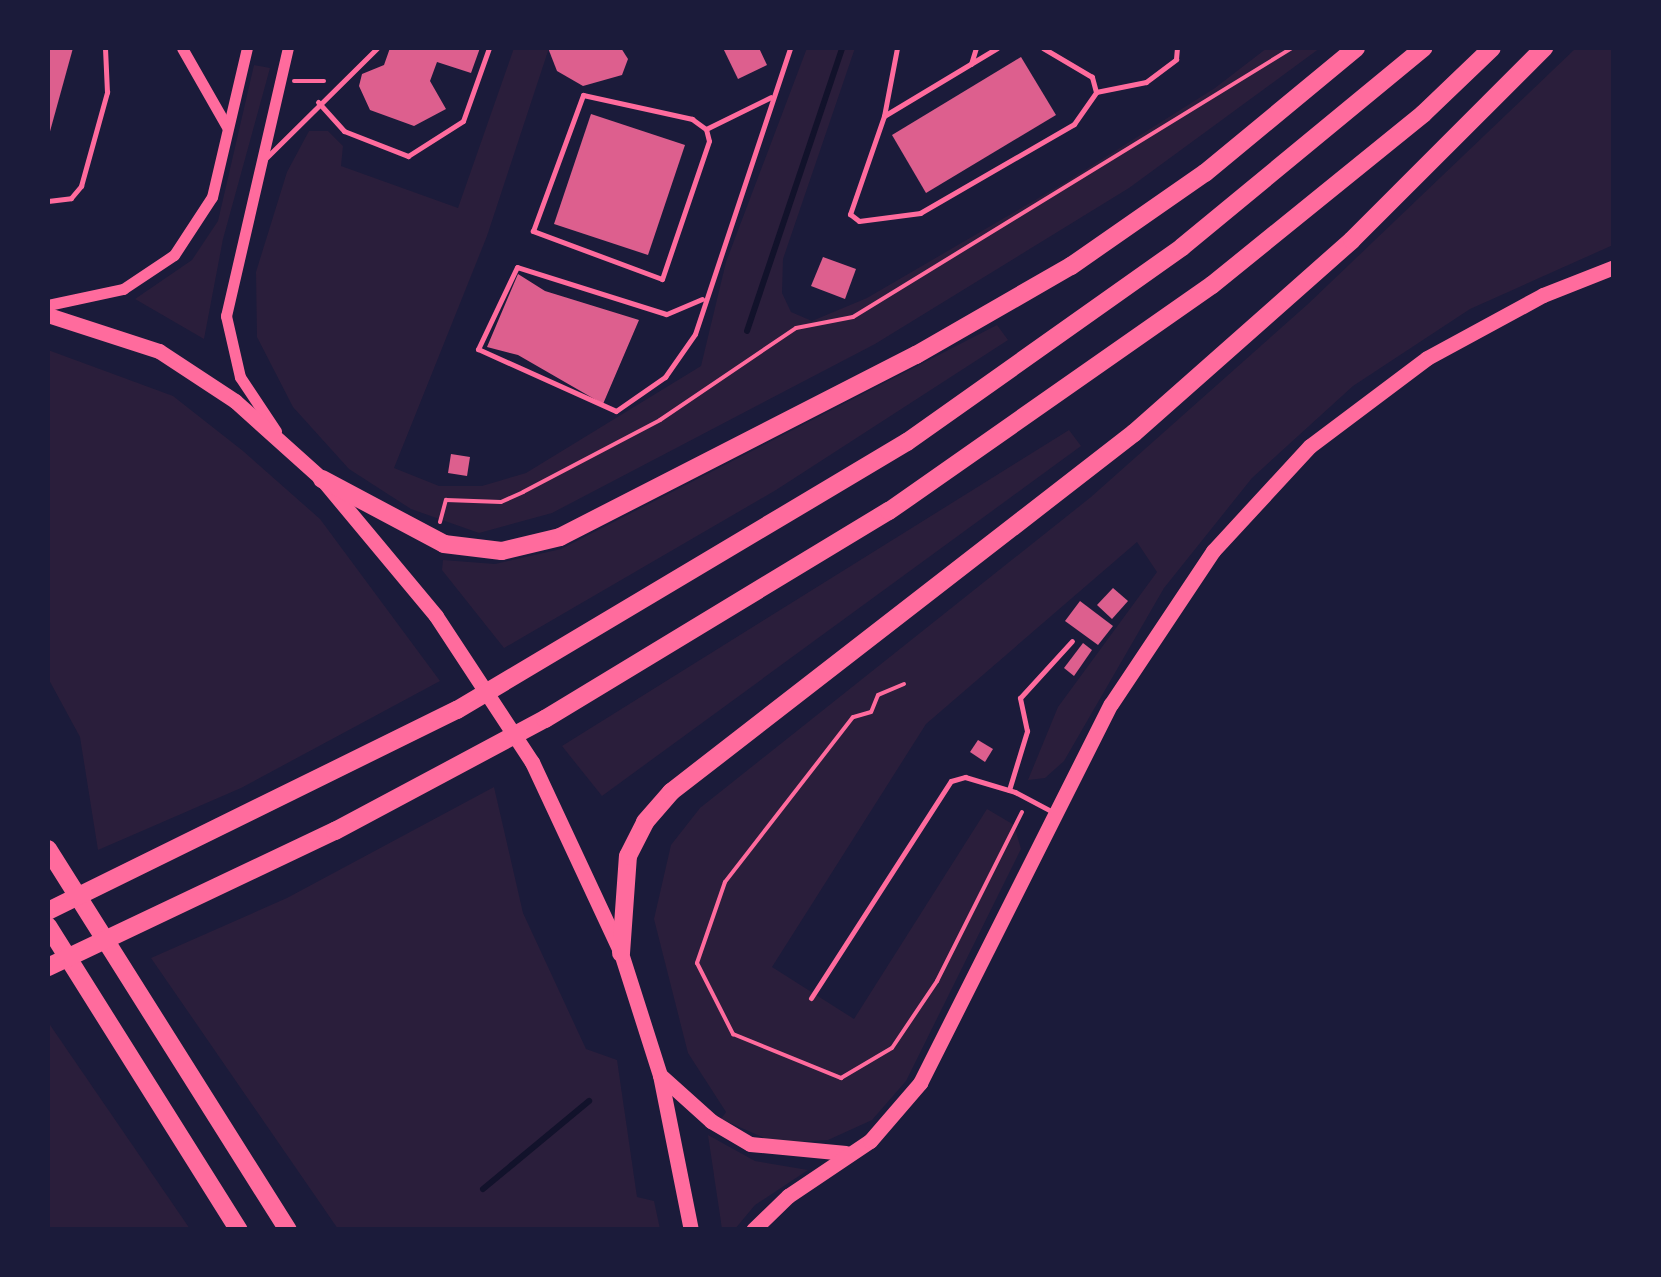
<!DOCTYPE html>
<style>
body{margin:0}
#map{position:relative;width:1661px;height:1277px;overflow:hidden;background:#1b1b3a;font-family:"Roboto Serif",serif}
div>[style]{position:absolute}
[style*='--x']{left:calc(var(--x)*1px);top:calc(var(--y)*1px);width:calc(var(--w)*1px);rotate:calc(var(--a)*1deg)}
.green>*{inset:0;background:#2a1e3b}
.stream>*{height:6px;margin:-3px;padding:0 3px;transform-origin:3px;border-radius:3px;background:#12122b}
.building>*{inset:0;background:#dd5f8e}
.path>*{height:4px;margin:-2px;padding:0 2px;transform-origin:2px;border-radius:2px;background:#ff6b9d}
.service>*{height:5px;margin:-2.5px;padding:0 2.5px;transform-origin:2.5px;border-radius:2.5px;background:#ff6b9d}
.tertiary>*{height:11px;margin:-5.5px;padding:0 5.5px;transform-origin:5.5px;border-radius:5.5px;background:#ff6b9d}
.primary>*{height:15px;margin:-7.5px;padding:0 7.5px;transform-origin:7.5px;border-radius:7.5px;background:#ff6b9d}
.trunk>*{height:15px;margin:-7.5px;padding:0 7.5px;transform-origin:7.5px;border-radius:7.5px;background:#ff6b9d}
.motorway>*{height:18px;margin:-9px;padding:0 9px;transform-origin:9px;border-radius:9px;background:#ff6b9d}
span{translate:-50% -50%;white-space:nowrap;text-align:center;line-height:1.15;-webkit-text-stroke:8px #1b1b3a;paint-order:stroke}
.frame{position:absolute;inset:0;border:50px solid #1b1b3a;pointer-events:none}
</style>
<div id="map">
<div class="green">
<div style="clip-path:polygon(514px 48px,549px 48px,487px 236px,394px 468px,439px 486px,482px 486px,526px 473px,701px 366px,726px 262px,807px 48px,855px 48px,783px 259px,782px 293px,791px 312px,812px 321px,867px 298px,1066px 182px,1215px 88px,1267px 48px,1320px 48px,1129px 188px,875px 344px,552px 513px,479px 533px,411px 509px,349px 469px,293px 407px,257px 337px,256px 272px,287px 172px,309px 131px,328px 131px,343px 146px,341px 166px,458px 208px)"></div>
<div style="clip-path:polygon(1576px 48px,1613px 48px,1613px 245px,1470px 309px,1353px 386px,1252px 478px,1164px 588px,1064px 761px,1045px 778px,1028px 780px,1058px 707px,1157px 572px,1137px 542px,926px 724px,772px 967px,854px 1019px,987px 809px,1014px 825px,1021px 849px,906px 1081px,872px 1120px,828px 1140px,776px 1143px,721px 1119px,726px 1112px,688px 1053px,654px 919px,671px 845px,700px 808px,1091px 497px,1308px 304px)"></div>
<div style="clip-path:polygon(254px 65px,270px 68px,223px 239px,204px 339px,135px 299px,192px 260px,218px 221px)"></div>
<div style="clip-path:polygon(997px 325px,1008px 340px,776px 490px,504px 648px,442px 570px,443px 560px,495px 564px,561px 549px)"></div>
<div style="clip-path:polygon(48px 350px,173px 396px,243px 451px,320px 519px,440px 681px,241px 788px,98px 850px,80px 737px,48px 678px)"></div>
<div style="clip-path:polygon(1069px 430px,1081px 446px,602px 796px,562px 746px)"></div>
<div style="clip-path:polygon(494px 787px,523px 913px,586px 1049px,617px 1060px,637px 1197px,654px 1201px,660px 1229px,338px 1229px,151px 958px,287px 898px)"></div>
<div style="clip-path:polygon(48px 1022px,190px 1229px,48px 1229px)"></div>
<div style="clip-path:polygon(708px 1135px,755px 1161px,808px 1170px,755px 1205px,735px 1229px,722px 1229px)"></div>
</div>
<div class="stream">
<div style="--x:747;--y:331;--w:299;--a:-71.4"></div>
<div style="--x:483;--y:1189;--w:138;--a:-39.7"></div>
</div>
<div class="building">
<div style="clip-path:polygon(48px 48px,73px 48px,49px 135px,48px 135px)"></div>
<div style="clip-path:polygon(390px 48px,480px 48px,471px 73px,437px 62px,430px 81px,446px 109px,414px 126px,370px 110px,359px 86px,362px 74px,384px 65px)"></div>
<div style="clip-path:polygon(548px 48px,621px 48px,628px 59px,622px 75px,583px 86px,557px 71px)"></div>
<div style="clip-path:polygon(723px 48px,759px 48px,767px 65px,738px 79px)"></div>
<div style="clip-path:polygon(1021px 57px,1056px 115px,926px 193px,892px 135px)"></div>
<div style="clip-path:polygon(591px 114px,685px 145px,648px 255px,554px 224px)"></div>
<div style="clip-path:polygon(823px 257px,856px 269px,845px 299px,811px 286px)"></div>
<div style="clip-path:polygon(518px 274px,545px 291px,639px 320px,603px 404px,518px 355px,487px 347px)"></div>
<div style="clip-path:polygon(451px 454px,470px 457px,467px 476px,448px 473px)"></div>
<div style="clip-path:polygon(1113px 588px,1128px 601px,1112px 619px,1097px 605px)"></div>
<div style="clip-path:polygon(1080px 601px,1113px 626px,1098px 645px,1065px 621px)"></div>
<div style="clip-path:polygon(1083px 643px,1092px 650px,1074px 676px,1064px 668px)"></div>
<div style="clip-path:polygon(978px 740px,993px 749px,985px 762px,970px 752px)"></div>
</div>
<div class="path">
<div style="--x:294;--y:81;--w:30;--a:0"></div>
<div style="--x:440;--y:522;--w:23;--a:-75"></div>
<div style="--x:446;--y:500;--w:55;--a:2.1"></div>
<div style="--x:501;--y:502;--w:24;--a:-24"></div>
<div style="--x:523;--y:492;--w:155;--a:-27.7"></div>
<div style="--x:660;--y:420;--w:164;--a:-34.1"></div>
<div style="--x:796;--y:328;--w:58;--a:-10.9"></div>
<div style="--x:853;--y:317;--w:515;--a:-31.5"></div>
<div style="--x:904;--y:684;--w:28;--a:157"></div>
<div style="--x:878;--y:695;--w:18;--a:112"></div>
<div style="--x:871;--y:712;--w:19;--a:164"></div>
<div style="--x:853;--y:717;--w:209;--a:127.8"></div>
<div style="--x:725;--y:882;--w:86;--a:109.1"></div>
<div style="--x:697;--y:963;--w:80;--a:63.1"></div>
<div style="--x:733;--y:1034;--w:117;--a:22.2"></div>
<div style="--x:841;--y:1078;--w:59;--a:-30.5"></div>
<div style="--x:892;--y:1048;--w:81;--a:-56.1"></div>
<div style="--x:937;--y:981;--w:189;--a:-63.3"></div>
</div>
<div class="service">
<div style="--x:897;--y:48;--w:69;--a:100.8"></div>
<div style="--x:884;--y:116;--w:104;--a:109.1"></div>
<div style="--x:850;--y:214;--w:11;--a:38"></div>
<div style="--x:859;--y:221;--w:62;--a:-7.5"></div>
<div style="--x:920;--y:213;--w:178;--a:-30"></div>
<div style="--x:1074;--y:124;--w:39;--a:-55"></div>
<div style="--x:1096;--y:92;--w:16;--a:-105"></div>
<div style="--x:1092;--y:77;--w:57;--a:-149.4"></div>
<div style="--x:971;--y:64;--w:17;--a:-73"></div>
<div style="--x:1096;--y:92;--w:51;--a:-11.3"></div>
<div style="--x:1146;--y:82;--w:38;--a:-37"></div>
<div style="--x:1176;--y:59;--w:11;--a:-85"></div>
<div style="--x:583;--y:95;--w:112;--a:12.4"></div>
<div style="--x:692;--y:119;--w:17;--a:36"></div>
<div style="--x:706;--y:129;--w:12;--a:76"></div>
<div style="--x:709;--y:141;--w:146;--a:108.8"></div>
<div style="--x:662;--y:279;--w:138;--a:-159.6"></div>
<div style="--x:533;--y:231;--w:145;--a:-69.8"></div>
<div style="--x:318;--y:102;--w:39;--a:48"></div>
<div style="--x:344;--y:131;--w:69;--a:21.3"></div>
<div style="--x:408;--y:156;--w:65;--a:-32.5"></div>
<div style="--x:463;--y:121;--w:77;--a:-70.4"></div>
<div style="--x:884;--y:116;--w:132;--a:-31"></div>
<div style="--x:706;--y:129;--w:72;--a:-26.2"></div>
<div style="--x:267;--y:157;--w:155;--a:-44.7"></div>
<div style="--x:48;--y:201;--w:23;--a:-7"></div>
<div style="--x:71;--y:198;--w:16;--a:-50"></div>
<div style="--x:81;--y:186;--w:98;--a:-74.5"></div>
<div style="--x:107;--y:92;--w:44;--a:-92.6"></div>
<div style="--x:702;--y:299;--w:39;--a:157"></div>
<div style="--x:666;--y:314;--w:156;--a:-162.5"></div>
<div style="--x:517;--y:267;--w:91;--a:115.4"></div>
<div style="--x:478;--y:349;--w:151;--a:24.2"></div>
<div style="--x:616;--y:411;--w:60;--a:-34.8"></div>
<div style="--x:665;--y:377;--w:52;--a:-55.1"></div>
<div style="--x:695;--y:334;--w:301;--a:-71.6"></div>
<div style="--x:1009;--y:790;--w:62;--a:-73"></div>
<div style="--x:1027;--y:731;--w:34;--a:-102"></div>
<div style="--x:1020;--y:698;--w:77;--a:-47.6"></div>
<div style="--x:811;--y:998;--w:258;--a:-57.2"></div>
<div style="--x:951;--y:781;--w:15;--a:-16"></div>
<div style="--x:965;--y:777;--w:52;--a:16.7"></div>
<div style="--x:1015;--y:792;--w:41;--a:27.8"></div>
</div>
<div class="tertiary">
<div style="--x:182;--y:48;--w:91;--a:60.3"></div>
<div style="--x:48;--y:305;--w:77;--a:-12"></div>
<div style="--x:123;--y:289;--w:61;--a:-33.7"></div>
<div style="--x:174;--y:255;--w:69;--a:-56.8"></div>
<div style="--x:212;--y:197;--w:153;--a:-76.8"></div>
<div style="--x:276;--y:431;--w:65;--a:-123.7"></div>
<div style="--x:240;--y:377;--w:63;--a:-102.9"></div>
<div style="--x:226;--y:316;--w:275;--a:-77"></div>
</div>
<div class="primary">
<div style="--x:660;--y:1075;--w:69;--a:42"></div>
<div style="--x:711;--y:1121;--w:45;--a:30.5"></div>
<div style="--x:750;--y:1144;--w:96;--a:5.4"></div>
<div style="--x:753;--y:1230;--w:49;--a:-44.2"></div>
<div style="--x:788;--y:1196;--w:99;--a:-33.9"></div>
<div style="--x:870;--y:1141;--w:77;--a:-49.2"></div>
<div style="--x:920;--y:1083;--w:424;--a:-63.3"></div>
<div style="--x:1111;--y:704;--w:184;--a:-56.3"></div>
<div style="--x:1213;--y:551;--w:143;--a:-47.3"></div>
<div style="--x:1310;--y:446;--w:146;--a:-36.9"></div>
<div style="--x:1427;--y:358;--w:132;--a:-28.5"></div>
<div style="--x:1543;--y:295;--w:76;--a:-21.5"></div>
</div>
<div class="trunk">
<div style="--x:48;--y:315;--w:117;--a:18"></div>
<div style="--x:159;--y:351;--w:91;--a:33.3"></div>
<div style="--x:235;--y:401;--w:117;--a:41.9"></div>
<div style="--x:322;--y:479;--w:178;--a:50.2"></div>
<div style="--x:436;--y:616;--w:175;--a:56.7"></div>
<div style="--x:532;--y:762;--w:211;--a:65"></div>
<div style="--x:621;--y:953;--w:128;--a:72.3"></div>
<div style="--x:660;--y:1075;--w:158;--a:78.7"></div>
</div>
<div class="motorway">
<div style="--x:322;--y:479;--w:138;--a:28"></div>
<div style="--x:444;--y:544;--w:58;--a:6.9"></div>
<div style="--x:502;--y:551;--w:60;--a:-13.6"></div>
<div style="--x:560;--y:537;--w:400;--a:-27.1"></div>
<div style="--x:916;--y:355;--w:179;--a:-29.9"></div>
<div style="--x:1071;--y:266;--w:163;--a:-34.8"></div>
<div style="--x:1205;--y:173;--w:196;--a:-39.6"></div>
<div style="--x:48;--y:849;--w:450;--a:57.8"></div>
<div style="--x:48;--y:911;--w:456;--a:-26.2"></div>
<div style="--x:457;--y:710;--w:524;--a:-30.78"></div>
<div style="--x:907;--y:442;--w:337;--a:-35.3"></div>
<div style="--x:1182;--y:247;--w:313;--a:-39.5"></div>
<div style="--x:48;--y:926;--w:359;--a:57.9"></div>
<div style="--x:621;--y:953;--w:97;--a:-85.9"></div>
<div style="--x:628;--y:856;--w:38;--a:-63"></div>
<div style="--x:645;--y:822;--w:40;--a:-49"></div>
<div style="--x:671;--y:792;--w:586;--a:-37.79"></div>
<div style="--x:1134;--y:433;--w:291;--a:-41.5"></div>
<div style="--x:1352;--y:240;--w:272;--a:-45"></div>
<div style="--x:48;--y:967;--w:318;--a:-25.4"></div>
<div style="--x:335;--y:831;--w:238;--a:-28.1"></div>
<div style="--x:545;--y:719;--w:402;--a:-31.2"></div>
<div style="--x:889;--y:511;--w:394;--a:-35"></div>
<div style="--x:1212;--y:285;--w:272;--a:-39"></div>
<div style="--x:1423;--y:114;--w:95;--a:-43.7"></div>
</div>
<div class="frame"></div>
</div>
